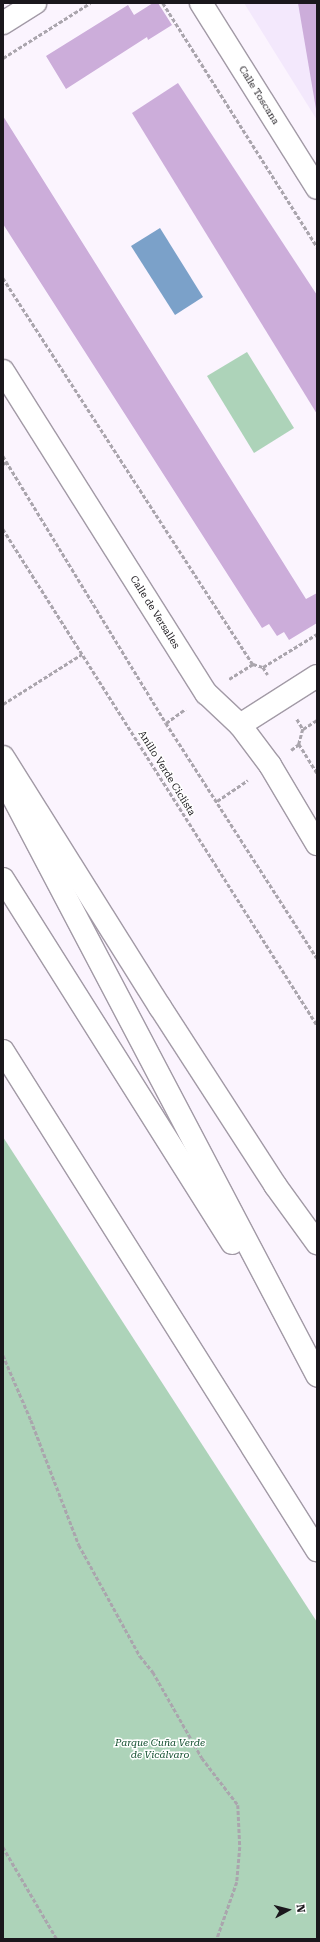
<!DOCTYPE html>
<meta charset="utf-8">
<style>
body{margin:0}
#map{position:relative;width:320px;height:1942px;overflow:hidden;background:#fbf4fe;font-family:"Roboto Serif",serif}
div>[style]{position:absolute}
[style*='--x']{left:calc(var(--x)*1px);top:calc(var(--y)*1px);width:calc(var(--w)*1px);rotate:calc(var(--a)*1deg)}
.education>*{inset:0;background:#f3e8fc}
.green>*{inset:0;background:#add3b9}
.water>*{inset:0;background:#7ba1c9}
.building>*{inset:0;background:#ccadda}
.path>*{height:2.5px;margin-top:-1.25px;transform-origin:0;background:repeating-linear-gradient(90deg,#aaa5ad 0 4px,transparent 0 6px)}
.roads{filter:drop-shadow(1px 0 #a29aa6) drop-shadow(-1px 0 #a29aa6) drop-shadow(0 1px #a29aa6) drop-shadow(0 -1px #a29aa6)}
.minor>*{height:22px;margin:-11px;padding:0 11px;transform-origin:11px;border-radius:11px;background:#fff}
.highway>*{height:22px;margin:-11px;padding:0 11px;transform-origin:11px;border-radius:11px;background:#fff}
span{translate:-50% -50%;white-space:nowrap;text-align:center;line-height:1.15;-webkit-text-stroke:3px #fff;paint-order:stroke}
.street-label{font-size:10px;color:#1a171c}
.park-label{font-size:10px;color:#114d2d;font-style:italic}
.frame{position:absolute;inset:0;border:4px solid #1a171c;pointer-events:none}
.north{position:absolute;left:268px;top:1890px;width:40px;height:40px;-webkit-text-stroke:3px #fff;paint-order:stroke;rotate:83deg;font-size:11px;font-weight:700;line-height:16px;text-align:center;color:#1a171c}
.north::after{content:'';display:block;margin:auto;width:14px;height:18px;background:#1a171c;clip-path:polygon(50% 0,100% 100%,50% 72%,0 100%)}
</style>
<div id="map">
<div class="education">
<div style="clip-path:polygon(244px 3px,317px 3px,317px 120px)"></div>
</div>
<div class="green">
<div style="clip-path:polygon(247px 352px,294px 428px,254px 453px,207px 376px)"></div>
<div style="clip-path:polygon(3px 1137px,317px 1622px,317px 1939px,3px 1939px)"></div>
</div>
<div class="water">
<div style="clip-path:polygon(160px 228px,203px 297px,175px 315px,131px 246px)"></div>
</div>
<div class="building">
<div style="clip-path:polygon(153px 3px,158px 3px,172px 25px,148px 40px,147px 37px,66px 89px,46px 56px,128px 5px,134px 15px)"></div>
<div style="clip-path:polygon(298px 3px,317px 3px,317px 109px,316px 109px)"></div>
<div style="clip-path:polygon(178px 83px,317px 295px,317px 414px,132px 113px)"></div>
<div style="clip-path:polygon(3px 116px,306px 599px,317px 593px,317px 623px,289px 640px,284px 632px,277px 636px,269px 624px,262px 628px,3px 224px)"></div>
</div>
<div class="path">
<div style="--x:163;--y:3;--w:289;--a:57.7"></div>
<div style="--x:3;--y:58;--w:103;--a:-32.3"></div>
<div style="--x:3;--y:278;--w:460;--a:57.1"></div>
<div style="--x:253;--y:664;--w:10;--a:17"></div>
<div style="--x:263;--y:667;--w:9;--a:58"></div>
<div style="--x:3;--y:456;--w:313;--a:58.6"></div>
<div style="--x:166;--y:723;--w:279;--a:57.3"></div>
<div style="--x:3;--y:464;--w:4;--a:-27"></div>
<div style="--x:3;--y:529;--w:587;--a:57.66"></div>
<div style="--x:263;--y:667;--w:63;--a:-31.4"></div>
<div style="--x:229;--y:679;--w:28;--a:-32"></div>
<div style="--x:3;--y:704;--w:93;--a:-32.3"></div>
<div style="--x:297;--y:719;--w:12;--a:59"></div>
<div style="--x:303;--y:729;--w:16;--a:105"></div>
<div style="--x:299;--y:744;--w:34;--a:58"></div>
<div style="--x:166;--y:723;--w:24;--a:-36"></div>
<div style="--x:303;--y:729;--w:17;--a:-33"></div>
<div style="--x:291;--y:750;--w:10;--a:-37"></div>
<div style="--x:217;--y:801;--w:37;--a:-34"></div>
<div style="--x:3;--y:1355;--w:71;--a:66.7"></div>
<div style="--x:31;--y:1420;--w:134;--a:69"></div>
<div style="--x:79;--y:1545;--w:127;--a:61.2"></div>
<div style="--x:140;--y:1656;--w:21;--a:51"></div>
<div style="--x:153;--y:1672;--w:99;--a:60.3"></div>
<div style="--x:202;--y:1758;--w:59;--a:52.5"></div>
<div style="--x:238;--y:1805;--w:42;--a:87.3"></div>
<div style="--x:240;--y:1847;--w:35;--a:95"></div>
<div style="--x:237;--y:1882;--w:60;--a:109.3"></div>
<div style="--x:3;--y:1847;--w:107;--a:59.6"></div>
</div>
<div class="roads">
<div class="minor">
<div style="--x:201;--y:3;--w:218;--a:57.9"></div>
<div style="--x:3;--y:23;--w:38;--a:-32"></div>
<div style="--x:3;--y:371;--w:381;--a:57.8"></div>
<div style="--x:206;--y:693;--w:47;--a:43.3"></div>
<div style="--x:240;--y:725;--w:50;--a:53.1"></div>
<div style="--x:270;--y:765;--w:92;--a:59.3"></div>
<div style="--x:240;--y:725;--w:91;--a:-32.5"></div>
</div>
<div class="highway">
<div style="--x:3;--y:757;--w:295;--a:57.9"></div>
<div style="--x:160;--y:1007;--w:212;--a:57.1"></div>
<div style="--x:275;--y:1185;--w:72;--a:54.1"></div>
<div style="--x:3;--y:778;--w:675;--a:62.26"></div>
<div style="--x:3;--y:879;--w:430;--a:57.8"></div>
<div style="--x:3;--y:1051;--w:590;--a:57.82"></div>
</div>
</div>
<div class="street-label">
<span style="left:259px;top:95px;rotate:58deg">Calle Toscana</span>
<span style="left:155px;top:612px;rotate:58deg">Calle de Versalles</span>
<span style="left:167px;top:773px;rotate:58deg">Anillo Verde Ciclista</span>
</div>
<div class="park-label">
<span style="left:160px;top:1748px">Parque Cuña Verde<br>de Vicálvaro</span>
</div>
<div class="frame"></div>
<div class="north">N</div>
</div>
